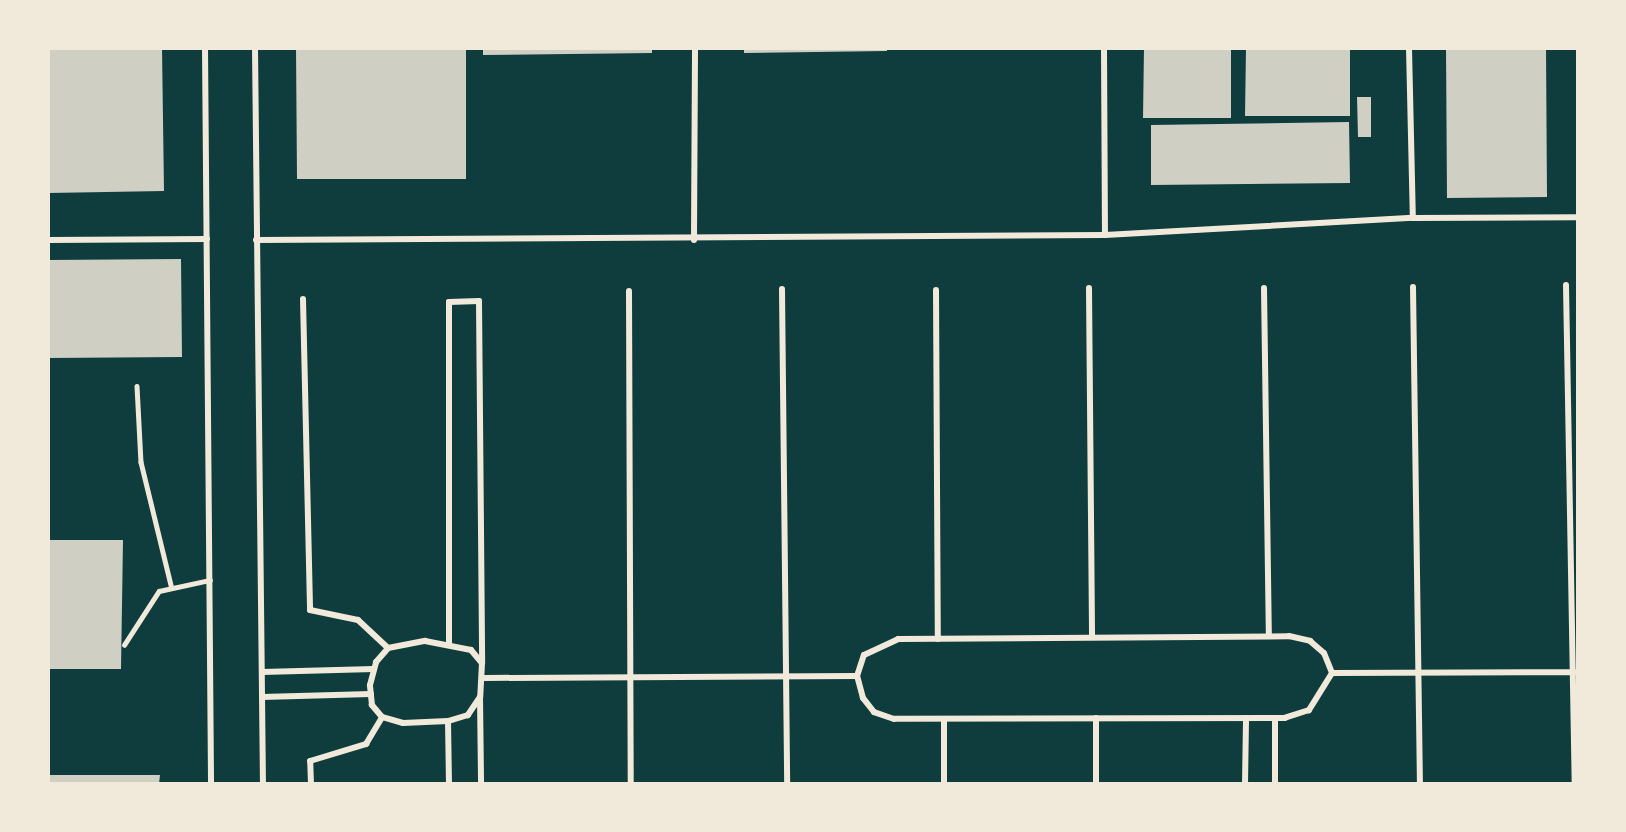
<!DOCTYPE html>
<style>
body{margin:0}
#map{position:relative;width:1626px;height:832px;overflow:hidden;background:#0f3d3e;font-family:Roboto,sans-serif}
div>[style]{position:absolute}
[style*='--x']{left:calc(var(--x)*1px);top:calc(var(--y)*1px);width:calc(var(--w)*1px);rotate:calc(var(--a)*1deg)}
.building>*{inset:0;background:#cfcfc3}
.service>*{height:4.5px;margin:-2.25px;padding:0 2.25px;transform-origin:2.25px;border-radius:2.25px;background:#f1e9da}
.minor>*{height:6px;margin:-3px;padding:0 3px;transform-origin:3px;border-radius:3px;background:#f1e9da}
span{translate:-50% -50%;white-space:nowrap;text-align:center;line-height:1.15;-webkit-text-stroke:6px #f1e9da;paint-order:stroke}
.frame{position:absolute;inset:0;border:50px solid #f1e9da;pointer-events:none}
</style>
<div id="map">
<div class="building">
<div style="clip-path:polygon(48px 48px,162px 48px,164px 191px,48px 193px)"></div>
<div style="clip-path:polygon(296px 48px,466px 48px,466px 179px,297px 179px)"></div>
<div style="clip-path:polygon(483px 48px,652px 48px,652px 53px,483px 55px)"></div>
<div style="clip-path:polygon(744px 48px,887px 48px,887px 51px,744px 53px)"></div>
<div style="clip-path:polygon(1144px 48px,1231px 48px,1231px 118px,1143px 118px)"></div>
<div style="clip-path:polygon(1246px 48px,1350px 48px,1350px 116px,1245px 116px)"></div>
<div style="clip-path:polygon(1446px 48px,1546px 48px,1547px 197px,1447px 198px)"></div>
<div style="clip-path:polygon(1357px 97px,1371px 97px,1371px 137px,1358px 137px)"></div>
<div style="clip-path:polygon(1349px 122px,1350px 183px,1151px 185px,1151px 125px)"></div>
<div style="clip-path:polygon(181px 259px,182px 357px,48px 358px,48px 260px)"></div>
<div style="clip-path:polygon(48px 540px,123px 540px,121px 669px,48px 669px)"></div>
<div style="clip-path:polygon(48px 775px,160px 775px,159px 784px,48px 784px)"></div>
</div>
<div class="service">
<div style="--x:137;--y:386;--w:76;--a:87"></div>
<div style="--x:141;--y:462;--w:127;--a:76.3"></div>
<div style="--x:124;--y:645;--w:64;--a:-57.1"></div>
<div style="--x:159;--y:591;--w:52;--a:-12.2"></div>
</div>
<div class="minor">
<div style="--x:205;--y:48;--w:736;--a:89.53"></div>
<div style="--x:255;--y:48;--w:736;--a:89.38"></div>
<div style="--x:1104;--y:48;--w:187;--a:89.7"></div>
<div style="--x:1409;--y:48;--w:170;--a:88.7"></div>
<div style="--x:48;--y:240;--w:159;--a:-0.4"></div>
<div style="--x:256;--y:240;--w:849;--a:-0.34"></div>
<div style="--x:1105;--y:235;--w:308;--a:-3.2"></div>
<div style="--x:1413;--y:218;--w:165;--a:-0.3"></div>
<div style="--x:694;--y:240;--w:192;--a:-89.7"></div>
<div style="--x:1566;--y:285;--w:499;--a:89"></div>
<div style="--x:1413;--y:287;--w:497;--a:89.2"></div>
<div style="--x:1089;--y:288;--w:349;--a:89.5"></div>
<div style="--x:1264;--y:288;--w:348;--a:89.2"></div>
<div style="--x:782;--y:289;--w:495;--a:89.4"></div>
<div style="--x:936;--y:290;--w:349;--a:89.7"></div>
<div style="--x:629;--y:291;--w:493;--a:89.8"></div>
<div style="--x:303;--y:299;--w:311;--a:88.7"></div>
<div style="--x:310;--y:610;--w:49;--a:11.8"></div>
<div style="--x:358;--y:620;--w:41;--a:43"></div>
<div style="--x:1289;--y:636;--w:22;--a:13"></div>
<div style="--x:1310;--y:641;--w:18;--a:41"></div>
<div style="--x:1324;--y:653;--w:22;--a:68"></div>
<div style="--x:1332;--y:673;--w:44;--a:121.9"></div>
<div style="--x:1309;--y:710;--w:25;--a:162"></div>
<div style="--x:1285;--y:718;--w:391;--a:179.9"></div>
<div style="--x:894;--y:719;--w:21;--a:-161"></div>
<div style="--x:874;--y:712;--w:18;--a:-128"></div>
<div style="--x:863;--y:698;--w:23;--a:-105"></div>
<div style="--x:857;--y:676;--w:22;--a:-72"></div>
<div style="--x:864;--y:655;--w:38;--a:-25"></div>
<div style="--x:898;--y:639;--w:391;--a:-0.4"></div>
<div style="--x:425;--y:641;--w:47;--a:11.1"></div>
<div style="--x:471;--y:650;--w:17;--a:50"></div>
<div style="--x:482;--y:663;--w:34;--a:93"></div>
<div style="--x:480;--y:697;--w:22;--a:124"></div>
<div style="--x:468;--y:715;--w:21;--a:163"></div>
<div style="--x:448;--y:721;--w:45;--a:177.5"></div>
<div style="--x:403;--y:723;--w:22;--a:-164"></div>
<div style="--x:382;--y:717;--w:16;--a:-130"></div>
<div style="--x:372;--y:705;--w:20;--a:-96"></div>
<div style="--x:370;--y:685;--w:24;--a:-75"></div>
<div style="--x:376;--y:662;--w:18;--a:-49"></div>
<div style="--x:388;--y:648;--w:38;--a:-11"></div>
<div style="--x:449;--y:643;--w:341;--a:-90"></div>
<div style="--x:449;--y:302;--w:30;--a:-2"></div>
<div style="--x:479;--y:301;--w:362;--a:89.5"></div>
<div style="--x:262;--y:672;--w:112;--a:-1.5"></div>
<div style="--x:1332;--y:673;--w:245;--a:-0.2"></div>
<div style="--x:485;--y:678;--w:372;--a:-0.3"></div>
<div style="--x:262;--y:697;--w:109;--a:-1.6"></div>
<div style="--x:480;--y:697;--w:87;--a:89.3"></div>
<div style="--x:1275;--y:718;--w:66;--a:90"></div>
<div style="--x:448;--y:721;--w:63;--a:89.1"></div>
<div style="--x:311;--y:784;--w:23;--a:-92"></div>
<div style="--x:310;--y:761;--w:59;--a:-16.9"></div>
<div style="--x:366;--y:744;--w:31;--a:-59"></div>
<div style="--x:944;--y:784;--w:65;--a:-90"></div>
<div style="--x:1096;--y:784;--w:66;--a:-90"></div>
<div style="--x:1245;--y:784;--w:66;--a:-89.1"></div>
</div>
<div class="frame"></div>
</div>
